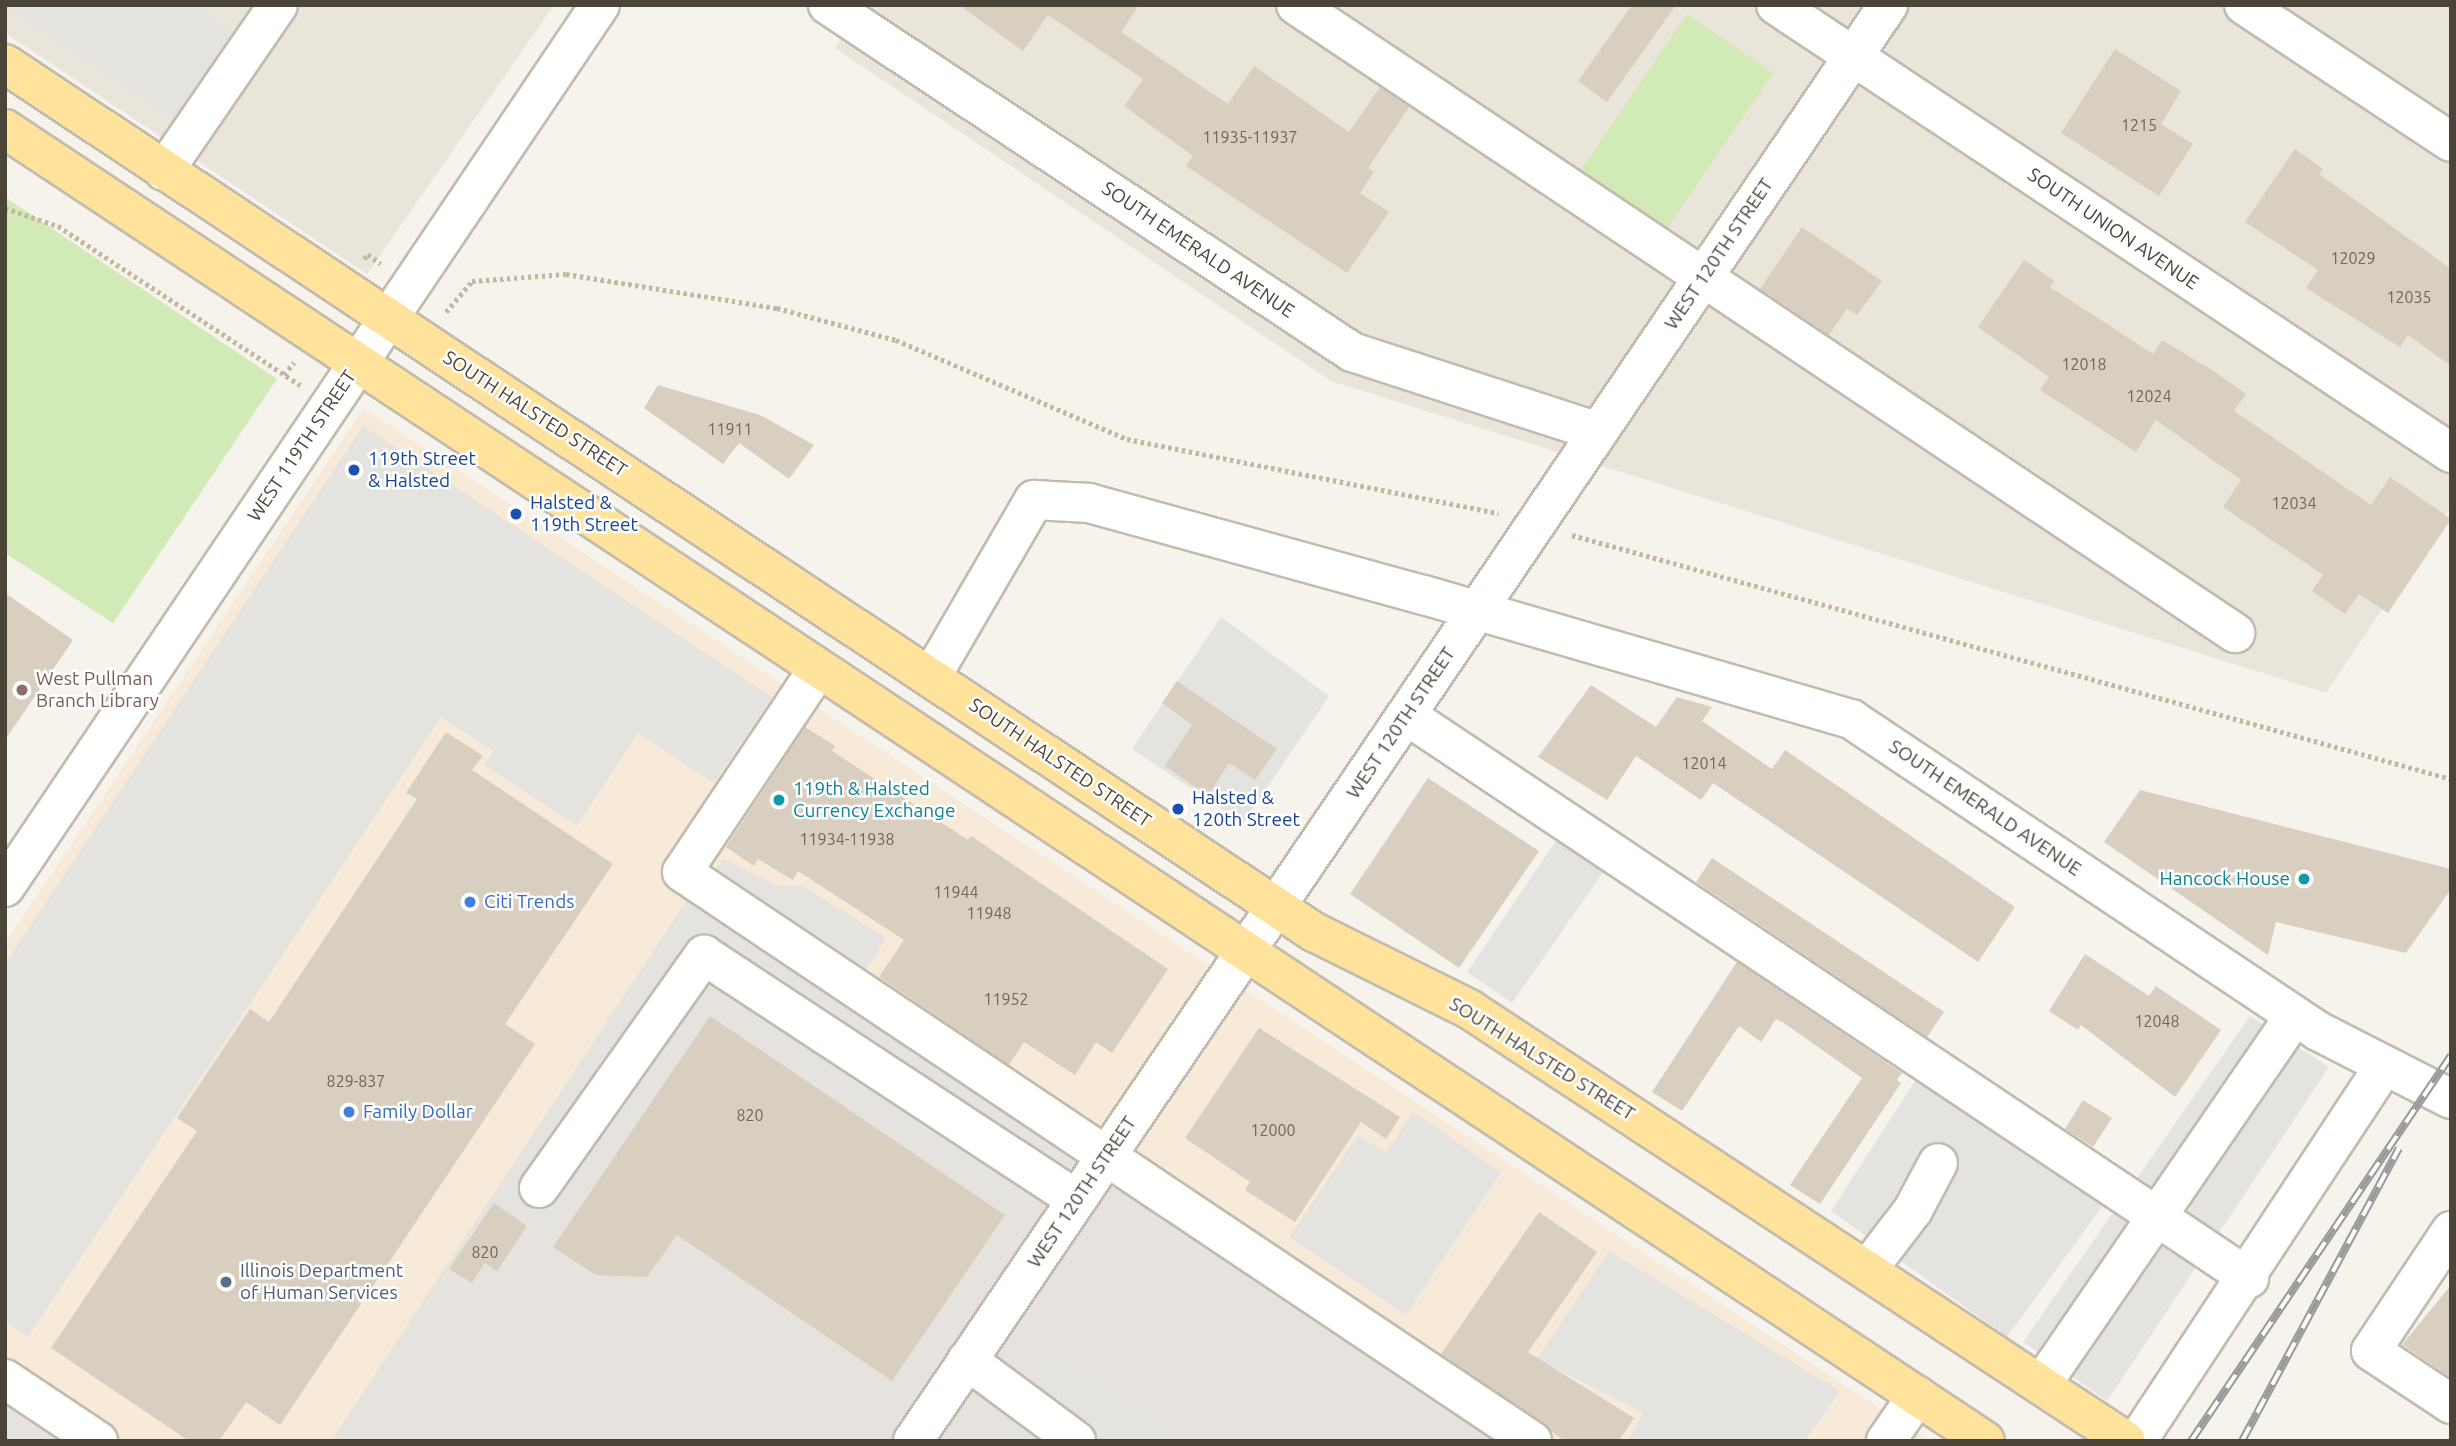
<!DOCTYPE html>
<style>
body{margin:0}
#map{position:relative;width:2456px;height:1446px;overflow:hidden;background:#f6f3ec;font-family:Ubuntu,sans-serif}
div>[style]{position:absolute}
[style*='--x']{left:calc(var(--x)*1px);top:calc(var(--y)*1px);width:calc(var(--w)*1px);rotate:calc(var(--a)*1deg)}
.residential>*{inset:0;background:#eae5da}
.commercial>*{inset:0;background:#f7ead8}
.industrial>*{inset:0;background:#e6e2dd}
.green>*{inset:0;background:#d2eab5}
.parking>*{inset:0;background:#e5e3e0}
.building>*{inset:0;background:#d8cfc1}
.path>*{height:4.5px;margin-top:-2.25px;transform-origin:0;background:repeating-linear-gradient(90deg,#c4b79f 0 3.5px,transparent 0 7px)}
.roads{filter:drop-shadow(2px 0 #c2bbae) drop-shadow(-2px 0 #c2bbae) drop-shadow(0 2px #c2bbae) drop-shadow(0 -2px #c2bbae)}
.minor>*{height:38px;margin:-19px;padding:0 19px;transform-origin:19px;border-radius:19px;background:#fff}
.major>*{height:38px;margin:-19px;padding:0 19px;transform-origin:19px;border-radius:19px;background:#ffe39c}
.rail>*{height:8px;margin-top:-4px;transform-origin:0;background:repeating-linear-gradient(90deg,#fff 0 16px,#9a9a9a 0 32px);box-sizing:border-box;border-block:2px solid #9a9a9a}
.dots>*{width:19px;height:19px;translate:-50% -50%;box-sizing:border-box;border:4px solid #fff;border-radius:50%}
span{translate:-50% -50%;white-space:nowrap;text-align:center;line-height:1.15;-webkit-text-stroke:5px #fff;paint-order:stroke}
.number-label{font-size:16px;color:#6e675b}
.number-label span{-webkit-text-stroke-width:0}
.street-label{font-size:19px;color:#4b4439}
.transit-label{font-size:19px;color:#164399}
.left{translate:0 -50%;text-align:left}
.education-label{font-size:19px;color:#785e54}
.culture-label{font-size:19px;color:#0d838f}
.right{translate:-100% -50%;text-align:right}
.shop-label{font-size:19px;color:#366cbe}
.service-label{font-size:19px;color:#4e5e75}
.frame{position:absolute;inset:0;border:7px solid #4b4439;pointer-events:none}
</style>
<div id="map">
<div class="residential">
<div style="clip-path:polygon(5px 5px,554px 5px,367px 274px,5px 33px)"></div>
<div style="clip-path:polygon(864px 5px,2451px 5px,2451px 507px,2326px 693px,1331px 381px,835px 48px)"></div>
</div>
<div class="commercial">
<div style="clip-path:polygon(364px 408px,1929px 1441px,1503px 1441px,690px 895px,331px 1441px,106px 1441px,5px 1373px,5px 943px)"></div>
</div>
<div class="industrial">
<div style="clip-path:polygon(690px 895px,1503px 1441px,331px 1441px)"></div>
<div style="clip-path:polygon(5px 1373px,106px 1441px,5px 1441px)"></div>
</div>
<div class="green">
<div style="clip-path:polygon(1687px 14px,1773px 73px,1660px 239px,1574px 180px)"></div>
<div style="clip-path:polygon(5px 197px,277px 379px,113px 623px,5px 553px)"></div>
</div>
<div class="parking">
<div style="clip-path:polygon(13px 5px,196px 5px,234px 33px,176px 120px,10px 9px)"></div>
<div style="clip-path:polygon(363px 426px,772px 697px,714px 783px,638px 733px,577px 826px,484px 765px,493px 751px,441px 717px,28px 1337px,5px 1322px,5px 964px)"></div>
<div style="clip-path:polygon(1221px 617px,1329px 696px,1243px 823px,1132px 749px)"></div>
<div style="clip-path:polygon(1562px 832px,1608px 865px,1512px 1003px,1467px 972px)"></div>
<div style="clip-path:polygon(723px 859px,779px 886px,803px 886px,886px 938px,862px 977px,710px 876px)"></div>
<div style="clip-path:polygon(700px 902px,1052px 1138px,1010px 1204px,709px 1002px,549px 1232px,502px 1198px)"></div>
<div style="clip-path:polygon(2250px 1016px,2329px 1067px,2107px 1401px,2023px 1342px)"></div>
<div style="clip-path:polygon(1921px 1072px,2104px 1204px,2007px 1337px,1831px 1211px)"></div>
<div style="clip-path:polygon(1413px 1112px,1501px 1172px,1406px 1315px,1289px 1237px,1358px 1135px,1386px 1153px)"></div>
<div style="clip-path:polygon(1609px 1251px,1840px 1391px,1805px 1441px,1628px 1441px,1643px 1413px,1537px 1359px)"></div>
<div style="clip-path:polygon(1054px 1351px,1183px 1441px,996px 1441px)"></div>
</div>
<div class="building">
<div style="clip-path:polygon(959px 5px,1139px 5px,1121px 32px,1228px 104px,1254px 66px,1349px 132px,1380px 87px,1409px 107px,1368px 168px,1374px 172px,1360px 193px,1389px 212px,1347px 273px,1186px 166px,1193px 156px,1124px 106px,1143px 79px,1048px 15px,1023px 51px)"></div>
<div style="clip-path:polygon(1632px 5px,1676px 5px,1607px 102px,1578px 81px)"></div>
<div style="clip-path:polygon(2115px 49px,2181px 91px,2161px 124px,2193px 144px,2159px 196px,2061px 133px)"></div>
<div style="clip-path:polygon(2295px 149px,2323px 169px,2319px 174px,2451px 269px,2451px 366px,2408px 335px,2400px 347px,2306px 288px,2318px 270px,2245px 222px)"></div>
<div style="clip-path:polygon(1802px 227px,1882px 281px,1857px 315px,1847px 309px,1829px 335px,1760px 289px)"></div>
<div style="clip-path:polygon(2024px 260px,2055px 281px,2050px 287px,2153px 354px,2162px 340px,2212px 370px,2246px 394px,2234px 411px,2371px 505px,2390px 477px,2451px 519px,2388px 613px,2359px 594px,2345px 614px,2312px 591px,2323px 575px,2223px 507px,2241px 480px,2156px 420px,2136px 452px,2040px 390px,2049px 377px,1978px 327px)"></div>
<div style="clip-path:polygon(658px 385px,760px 415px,814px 445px,789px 479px,739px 443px,723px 464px,644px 408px)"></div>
<div style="clip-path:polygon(5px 593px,73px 640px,5px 740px)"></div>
<div style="clip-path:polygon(1177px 681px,1277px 749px,1255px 780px,1229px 763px,1208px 796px,1165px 766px,1192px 725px,1162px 703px)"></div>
<div style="clip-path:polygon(1591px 685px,1656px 727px,1677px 697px,1712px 707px,1702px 721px,1772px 769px,1785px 750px,2015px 907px,1978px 962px,1713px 783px,1701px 800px,1636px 756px,1607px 800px,1538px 757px)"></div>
<div style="clip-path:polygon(805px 727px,835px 746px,832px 751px,968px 840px,971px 836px,1168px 969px,1112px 1053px,1096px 1042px,1075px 1075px,1024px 1042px,1009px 1065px,879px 977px,904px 940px,798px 871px,793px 880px,758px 859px,754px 866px,726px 847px)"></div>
<div style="clip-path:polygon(446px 732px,483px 756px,472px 770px,613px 864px,505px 1024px,535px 1044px,280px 1425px,246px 1402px,219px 1441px,189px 1441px,51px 1348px,197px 1131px,177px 1118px,250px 1009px,269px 1022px,417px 799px,406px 793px)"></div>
<div style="clip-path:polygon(1428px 778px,1539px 851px,1459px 968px,1350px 894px)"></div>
<div style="clip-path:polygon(2140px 790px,2451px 869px,2451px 889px,2406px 953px,2276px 922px,2268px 955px,2104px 842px)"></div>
<div style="clip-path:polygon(1712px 858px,1944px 1012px,1927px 1037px,1696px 882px)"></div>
<div style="clip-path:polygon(2085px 954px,2149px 996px,2156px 986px,2221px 1030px,2175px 1097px,2081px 1025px,2078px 1030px,2049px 1011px)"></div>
<div style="clip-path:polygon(1737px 962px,1902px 1073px,1897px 1080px,1901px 1083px,1820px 1204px,1790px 1185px,1862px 1078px,1784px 1023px,1776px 1019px,1761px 1042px,1739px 1026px,1682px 1111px,1652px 1092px)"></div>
<div style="clip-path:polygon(710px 1016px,1005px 1215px,892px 1381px,677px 1235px,647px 1277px,596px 1275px,553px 1247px)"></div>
<div style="clip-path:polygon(1259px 1028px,1400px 1117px,1386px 1139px,1361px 1122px,1295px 1222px,1245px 1190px,1250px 1182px,1185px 1138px)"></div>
<div style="clip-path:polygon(2083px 1100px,2112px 1118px,2093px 1147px,2065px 1129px)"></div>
<div style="clip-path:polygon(494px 1203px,527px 1226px,497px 1271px,485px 1263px,472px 1283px,449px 1269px)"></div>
<div style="clip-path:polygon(1539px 1212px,1597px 1252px,1528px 1352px,1634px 1418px,1619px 1441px,1565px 1441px,1441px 1354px)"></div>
<div style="clip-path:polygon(2451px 1285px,2451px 1378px,2402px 1345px)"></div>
</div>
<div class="path">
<div style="--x:5;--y:208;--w:56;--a:18.8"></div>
<div style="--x:58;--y:226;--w:290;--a:33.3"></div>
<div style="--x:364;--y:259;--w:6;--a:-51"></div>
<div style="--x:368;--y:254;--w:16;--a:38"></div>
<div style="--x:446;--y:312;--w:40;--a:-50"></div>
<div style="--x:472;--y:281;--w:94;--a:-4.3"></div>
<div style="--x:566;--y:274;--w:214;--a:9.2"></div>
<div style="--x:777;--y:308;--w:123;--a:15.1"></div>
<div style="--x:896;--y:340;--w:251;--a:23.2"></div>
<div style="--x:1127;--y:439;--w:379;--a:11.3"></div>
<div style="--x:284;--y:375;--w:16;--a:-52"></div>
<div style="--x:1572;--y:535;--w:912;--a:15.51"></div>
</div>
<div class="roads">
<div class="minor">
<div style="--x:828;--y:5;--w:628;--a:33.51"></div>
<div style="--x:1352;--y:352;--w:259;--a:18"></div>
<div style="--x:1296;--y:5;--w:1130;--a:33.77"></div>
<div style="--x:1776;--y:5;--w:810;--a:33.57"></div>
<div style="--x:2244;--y:5;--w:248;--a:33.5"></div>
<div style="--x:164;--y:171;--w:201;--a:-55.5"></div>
<div style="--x:818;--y:669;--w:244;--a:123.8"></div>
<div style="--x:682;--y:872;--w:1023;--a:33.8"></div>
<div style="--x:931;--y:677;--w:205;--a:-59.8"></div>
<div style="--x:1034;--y:500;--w:55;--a:3.1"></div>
<div style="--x:1089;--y:503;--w:347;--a:15.4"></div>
<div style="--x:1424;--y:595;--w:445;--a:16.2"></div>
<div style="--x:1851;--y:719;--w:562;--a:33.75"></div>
<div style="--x:2318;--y:1031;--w:149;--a:27.1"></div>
<div style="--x:1406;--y:715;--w:1014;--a:33.74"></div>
<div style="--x:5;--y:887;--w:1064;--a:-56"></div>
<div style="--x:539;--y:1188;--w:286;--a:-54.7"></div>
<div style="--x:704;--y:955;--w:446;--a:33.3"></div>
<div style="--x:2451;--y:1231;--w:144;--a:123.7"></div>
<div style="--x:2371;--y:1351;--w:96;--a:33.5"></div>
<div style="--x:1867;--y:1270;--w:76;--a:-52.5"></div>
<div style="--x:1913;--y:1210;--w:53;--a:-62"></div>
<div style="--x:967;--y:1360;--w:136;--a:36.6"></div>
<div style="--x:5;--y:1379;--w:112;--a:33.7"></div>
<div style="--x:2041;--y:1385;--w:448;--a:-55.5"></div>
<div style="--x:913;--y:1441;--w:1736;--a:-55.82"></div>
<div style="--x:1886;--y:1441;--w:55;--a:-55.4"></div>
<div style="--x:2137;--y:1441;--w:450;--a:-56.6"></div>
</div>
<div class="major">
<div style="--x:5;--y:64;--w:1571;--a:33.55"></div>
<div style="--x:1314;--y:932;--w:173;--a:26.4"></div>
<div style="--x:1469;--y:1009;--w:786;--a:33.33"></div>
<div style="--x:5;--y:129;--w:2375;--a:33.53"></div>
</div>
</div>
<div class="rail">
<div style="--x:2191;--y:1441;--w:465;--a:-56"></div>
<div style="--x:2242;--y:1441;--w:332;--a:-61.8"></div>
</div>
<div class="dots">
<div style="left:354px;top:470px;background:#1a4fb4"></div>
<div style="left:516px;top:514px;background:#1a4fb4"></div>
<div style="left:22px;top:690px;background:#8d6e63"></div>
<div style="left:779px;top:800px;background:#0f9aa8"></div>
<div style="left:1178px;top:809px;background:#1a4fb4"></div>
<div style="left:2304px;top:879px;background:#0f9aa8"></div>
<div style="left:470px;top:902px;background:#3f7fe0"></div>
<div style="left:349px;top:1112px;background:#3f7fe0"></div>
<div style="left:226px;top:1282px;background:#5c6f8a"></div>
</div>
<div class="number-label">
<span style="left:2139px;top:125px">1215</span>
<span style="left:1250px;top:137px">11935-11937</span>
<span style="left:2353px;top:258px">12029</span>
<span style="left:2409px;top:297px">12035</span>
<span style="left:2084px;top:364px">12018</span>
<span style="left:2149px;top:396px">12024</span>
<span style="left:730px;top:429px">11911</span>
<span style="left:2294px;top:503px">12034</span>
<span style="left:1704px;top:763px">12014</span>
<span style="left:847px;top:839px">11934-11938</span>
<span style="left:956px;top:892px">11944</span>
<span style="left:989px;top:913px">11948</span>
<span style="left:1006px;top:999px">11952</span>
<span style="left:2157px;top:1021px">12048</span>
<span style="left:356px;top:1081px">829-837</span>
<span style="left:750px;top:1115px">820</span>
<span style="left:1273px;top:1130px">12000</span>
<span style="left:485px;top:1252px">820</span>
</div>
<div class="street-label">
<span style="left:2113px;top:229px;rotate:34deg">SOUTH UNION AVENUE</span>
<span style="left:1198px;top:250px;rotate:34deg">SOUTH EMERALD AVENUE</span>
<span style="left:1719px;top:254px;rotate:-56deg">WEST 120TH STREET</span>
<span style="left:535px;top:414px;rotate:33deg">SOUTH HALSTED STREET</span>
<span style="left:302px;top:446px;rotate:-56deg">WEST 119TH STREET</span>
<span style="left:1401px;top:723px;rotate:-56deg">WEST 120TH STREET</span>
<span style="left:1060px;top:763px;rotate:34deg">SOUTH HALSTED STREET</span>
<span style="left:1985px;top:808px;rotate:34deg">SOUTH EMERALD AVENUE</span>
<span style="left:1542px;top:1059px;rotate:32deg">SOUTH HALSTED STREET</span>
<span style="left:1082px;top:1192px;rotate:-56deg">WEST 120TH STREET</span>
</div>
<div class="transit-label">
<span class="left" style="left:368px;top:470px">119th Street<br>&amp; Halsted</span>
<span class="left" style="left:530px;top:514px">Halsted &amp;<br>119th Street</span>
<span class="left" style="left:1192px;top:809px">Halsted &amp;<br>120th Street</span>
</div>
<div class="education-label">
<span class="left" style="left:36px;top:690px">West Pullman<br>Branch Library</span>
</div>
<div class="culture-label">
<span class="left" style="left:793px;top:800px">119th &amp; Halsted<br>Currency Exchange</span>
<span class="right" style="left:2290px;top:879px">Hancock House</span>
</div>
<div class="shop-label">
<span class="left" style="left:484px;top:902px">Citi Trends</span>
<span class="left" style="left:363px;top:1112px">Family Dollar</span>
</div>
<div class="service-label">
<span class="left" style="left:240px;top:1282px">Illinois Department<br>of Human Services</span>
</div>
<div class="frame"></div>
</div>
